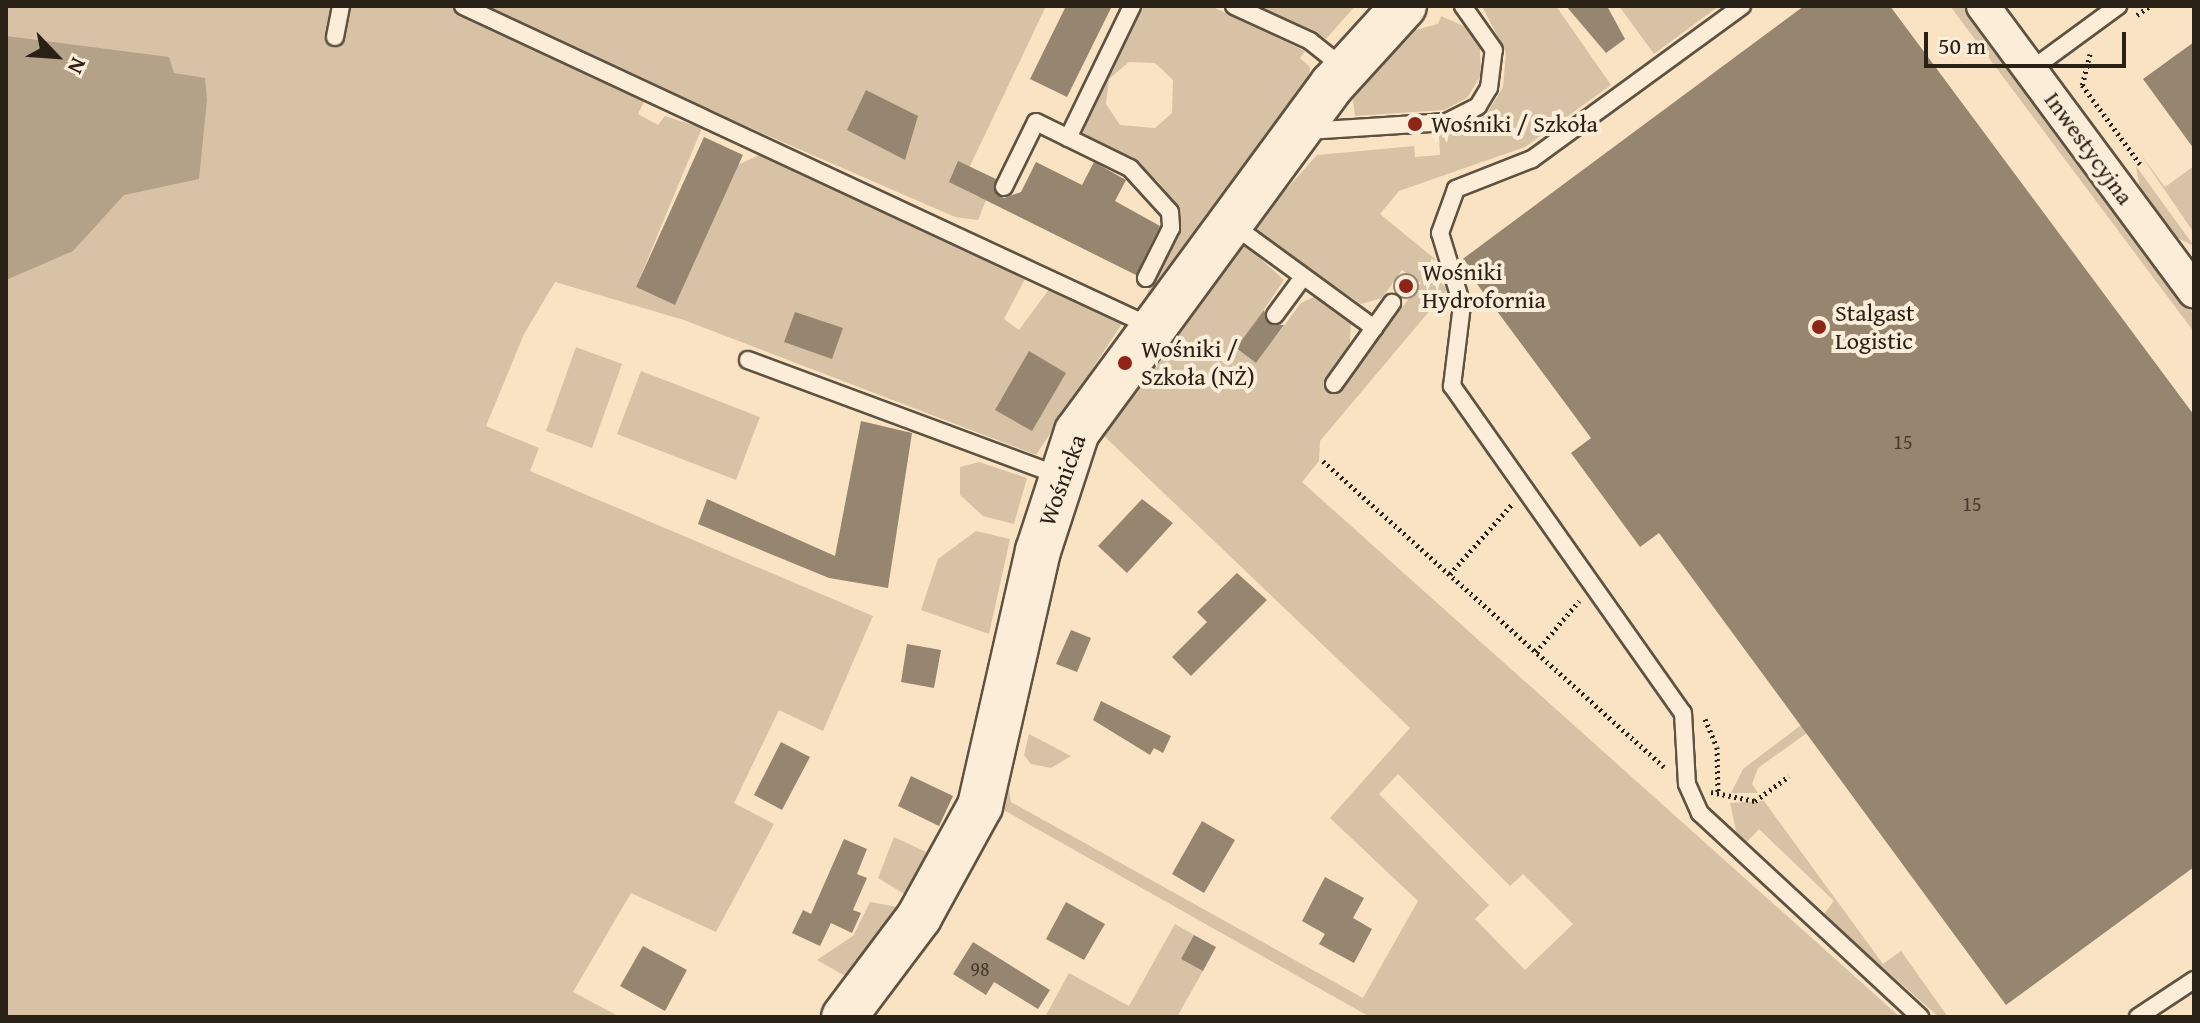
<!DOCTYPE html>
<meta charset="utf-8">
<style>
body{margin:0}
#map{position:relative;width:2200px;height:1023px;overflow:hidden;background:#fae3c3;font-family:"Gentium Book Plus",serif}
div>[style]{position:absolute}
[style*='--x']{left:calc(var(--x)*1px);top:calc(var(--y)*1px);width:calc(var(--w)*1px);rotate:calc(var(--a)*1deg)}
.green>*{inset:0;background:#d7c2a6}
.water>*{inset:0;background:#b3a188}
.building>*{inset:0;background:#968670}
.round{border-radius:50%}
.path>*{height:5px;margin-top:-2.5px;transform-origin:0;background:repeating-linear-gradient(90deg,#2a2116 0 2px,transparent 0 6px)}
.roads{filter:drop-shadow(2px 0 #5e5241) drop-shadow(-2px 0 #5e5241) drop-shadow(0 2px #5e5241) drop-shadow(0 -2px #5e5241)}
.lane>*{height:16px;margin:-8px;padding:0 8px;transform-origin:8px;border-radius:8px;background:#fcedd8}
.street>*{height:32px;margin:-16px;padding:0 16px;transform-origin:16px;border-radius:16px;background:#fcedd8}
.secondary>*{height:44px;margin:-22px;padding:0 22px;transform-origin:22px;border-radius:22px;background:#fcedd8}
.dots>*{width:22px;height:22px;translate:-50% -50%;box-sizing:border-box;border:4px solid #fcedd8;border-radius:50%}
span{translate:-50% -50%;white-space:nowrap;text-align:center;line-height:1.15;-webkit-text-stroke:8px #fcedd8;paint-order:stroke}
.number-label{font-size:20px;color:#453a2c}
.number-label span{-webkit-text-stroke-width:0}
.poi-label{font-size:24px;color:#2a2116}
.left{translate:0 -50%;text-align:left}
.street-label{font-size:24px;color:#2a2116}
.frame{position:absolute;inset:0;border:8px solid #2a2116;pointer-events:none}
.north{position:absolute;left:16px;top:16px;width:80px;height:80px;-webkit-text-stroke:6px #fcedd8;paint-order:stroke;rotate:115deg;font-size:22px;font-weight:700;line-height:32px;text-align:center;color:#2a2116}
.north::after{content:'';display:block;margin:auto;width:28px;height:36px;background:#2a2116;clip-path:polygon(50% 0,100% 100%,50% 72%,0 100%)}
.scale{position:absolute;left:1924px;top:32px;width:202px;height:36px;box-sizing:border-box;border:4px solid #2a2116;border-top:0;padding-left:10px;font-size:24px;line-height:28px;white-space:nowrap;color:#2a2116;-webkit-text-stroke:6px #fcedd8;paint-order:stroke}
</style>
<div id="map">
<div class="green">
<div style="clip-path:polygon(6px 6px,1046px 6px,960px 187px,978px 197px,987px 179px,993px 183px,978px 220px,955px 217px,652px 85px,638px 114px,658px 125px,665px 116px,702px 128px,636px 287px,675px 305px,738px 165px,763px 153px,1028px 273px,1004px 319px,1019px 330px,1050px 288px,1125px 319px,1036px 455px,684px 320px,555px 282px,524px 334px,486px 426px,539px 448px,530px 471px,873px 616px,823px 731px,779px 710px,734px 803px,774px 824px,716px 932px,631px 893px,573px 992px,620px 1017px,6px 1017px)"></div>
<div style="clip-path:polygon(evenodd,1141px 6px,1211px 6px,1305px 51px,1300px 58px,1310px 67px,1309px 81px,1143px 303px,1180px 219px,1159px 182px,1082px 132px,1141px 6px,1129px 62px,1155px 63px,1173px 80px,1172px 113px,1155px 128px,1120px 125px,1106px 104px,1109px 79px,1129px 62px)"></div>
<div style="clip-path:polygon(1258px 6px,1355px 6px,1326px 39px)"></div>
<div style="clip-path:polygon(evenodd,1482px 6px,1556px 6px,1611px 85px,1525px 147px,1399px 191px,1380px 214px,1435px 259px,1426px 270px,1448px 289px,1320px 441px,1319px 461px,1302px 482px,1900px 1017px,1370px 1017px,1002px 809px,1009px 790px,1011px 802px,1363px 998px,1418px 901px,1330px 818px,1410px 728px,1104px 436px,1098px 443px,1242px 242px,1284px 280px,1237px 349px,1256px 363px,1301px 303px,1316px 296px,1351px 323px,1350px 343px,1326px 382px,1338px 390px,1421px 283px,1402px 270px,1382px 298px,1361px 304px,1250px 230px,1317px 155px,1414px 146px,1415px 157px,1440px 155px,1439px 135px,1486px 115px,1503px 87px,1506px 53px,1482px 6px,1398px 774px,1510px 886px,1523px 874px,1573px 924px,1525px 970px,1475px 919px,1489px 905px,1379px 794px,1398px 774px)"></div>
<div style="clip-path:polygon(1619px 6px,1719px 6px,1654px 54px)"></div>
<div style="clip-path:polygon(1950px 6px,1968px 6px,2194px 315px,2194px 332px)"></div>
<div style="clip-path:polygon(1441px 16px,1468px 28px,1480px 48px,1481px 75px,1467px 98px,1444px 110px,1355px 116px,1352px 94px,1411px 31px,1438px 24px)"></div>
<div style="clip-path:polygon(2138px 151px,2165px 187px,2194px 166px,2194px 233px)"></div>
<div style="clip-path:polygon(2136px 166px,2194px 246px,2172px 235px,2140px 189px)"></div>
<div style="clip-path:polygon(576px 347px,622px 364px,592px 448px,546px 431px)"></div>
<div style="clip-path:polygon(641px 371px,760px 417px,736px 480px,617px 434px)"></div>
<div style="clip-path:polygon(979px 462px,1027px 478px,1014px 524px,983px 516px,960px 495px,960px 467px)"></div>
<div style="clip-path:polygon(976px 531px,1010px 539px,989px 634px,921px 610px,938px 559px)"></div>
<div style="clip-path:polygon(1801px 725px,1807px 733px,1758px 768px,1752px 784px,1758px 793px,1731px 793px,1743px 769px)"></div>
<div style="clip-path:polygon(1029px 734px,1071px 756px,1051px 768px,1031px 764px,1024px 755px)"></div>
<div style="clip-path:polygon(1764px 801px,1883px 964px,1901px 951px,1948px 1017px,1939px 1017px,1823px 915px,1834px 901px,1759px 829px,1745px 844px,1737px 835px,1730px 803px)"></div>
<div style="clip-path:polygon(894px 837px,926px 852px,932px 842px,938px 845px,906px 895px,878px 878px)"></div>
<div style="clip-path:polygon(870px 902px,897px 907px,847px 977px,817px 960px,853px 936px)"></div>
<div style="clip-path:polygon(1175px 924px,1194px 935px,1182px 959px,1203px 971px,1177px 1017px,1045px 1017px,1069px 973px,1129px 1006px)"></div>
</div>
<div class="water">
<div style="clip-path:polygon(6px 36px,169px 57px,174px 73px,205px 78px,207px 100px,199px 179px,124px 195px,73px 251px,6px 280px)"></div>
</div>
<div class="building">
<div style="clip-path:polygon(1066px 6px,1112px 6px,1067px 97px,1030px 79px)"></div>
<div style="clip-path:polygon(1566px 6px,1607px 6px,1625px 39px,1606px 53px)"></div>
<div style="clip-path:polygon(1804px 6px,1890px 6px,2194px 415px,2194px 867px,2006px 1005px,1659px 533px,1640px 547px,1571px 453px,1591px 438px,1460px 261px)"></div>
<div style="clip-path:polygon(2194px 42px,2194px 149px,2143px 79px)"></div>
<div style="clip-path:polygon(866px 90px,918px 116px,905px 160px,847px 130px)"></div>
<div style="clip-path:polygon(704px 137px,743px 155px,675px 305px,636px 287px)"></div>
<div style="clip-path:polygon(958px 161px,996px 179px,995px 192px,1004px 198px,1021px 192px,1036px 162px,1082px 185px,1094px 162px,1126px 180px,1115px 201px,1160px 226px,1136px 275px,949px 182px)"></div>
<div class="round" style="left:1393px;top:273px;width:26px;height:26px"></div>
<div style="clip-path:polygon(1264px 310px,1269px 324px,1284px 325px,1256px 363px,1236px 348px)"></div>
<div style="clip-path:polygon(795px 312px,843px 328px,832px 359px,784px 342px)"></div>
<div style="clip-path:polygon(1029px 351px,1066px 373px,1032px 431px,995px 410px)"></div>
<div style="clip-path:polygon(861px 421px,912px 433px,888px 588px,829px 578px,698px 524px,707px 499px,835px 556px)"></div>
<div style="clip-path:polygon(1142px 499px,1173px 523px,1127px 573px,1098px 546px)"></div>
<div style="clip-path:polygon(1237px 573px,1267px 600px,1191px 676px,1172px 657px,1207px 622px,1197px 612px)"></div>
<div style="clip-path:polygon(1071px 630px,1091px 638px,1077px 672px,1056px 664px)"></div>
<div style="clip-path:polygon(907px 644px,941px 650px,934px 688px,901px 682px)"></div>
<div style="clip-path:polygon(1101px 701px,1171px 736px,1163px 753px,1154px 748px,1150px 755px,1093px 720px)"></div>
<div style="clip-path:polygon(781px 742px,810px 757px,782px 810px,754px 795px)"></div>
<div style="clip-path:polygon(911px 776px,953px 796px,939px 826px,898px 806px)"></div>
<div style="clip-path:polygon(1202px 821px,1235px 840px,1204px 893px,1172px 874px)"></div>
<div style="clip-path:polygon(844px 839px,867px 849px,857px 874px,867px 878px,853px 910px,861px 913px,852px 933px,831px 923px,820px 946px,792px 933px,803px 910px,811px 914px)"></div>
<div style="clip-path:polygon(1325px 877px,1364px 898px,1353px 918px,1372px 929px,1354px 963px,1319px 944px,1325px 934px,1302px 921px)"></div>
<div style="clip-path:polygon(1066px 902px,1105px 924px,1084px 960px,1046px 939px)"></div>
<div style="clip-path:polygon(1194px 935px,1216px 947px,1203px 971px,1181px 959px)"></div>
<div style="clip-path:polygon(973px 942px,1050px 990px,1038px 1009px,994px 982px,986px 995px,953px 974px)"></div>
<div style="clip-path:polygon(643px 946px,687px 970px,665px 1011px,620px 986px)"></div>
</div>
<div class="path">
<div style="--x:2137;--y:15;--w:16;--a:-35"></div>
<div style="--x:2090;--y:54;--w:32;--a:104"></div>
<div style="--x:2082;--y:85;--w:98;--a:53.7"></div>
<div style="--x:1323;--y:461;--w:458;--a:41.9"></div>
<div style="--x:1450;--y:574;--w:95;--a:-48.4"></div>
<div style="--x:1536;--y:652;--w:67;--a:-49.9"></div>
<div style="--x:1705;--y:719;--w:30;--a:67"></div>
<div style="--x:1717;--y:747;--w:47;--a:88.8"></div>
<div style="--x:1711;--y:792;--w:45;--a:11.6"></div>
<div style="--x:1755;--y:801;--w:42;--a:-36.3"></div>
</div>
<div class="roads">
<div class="lane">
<div style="--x:463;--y:6;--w:758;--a:24.98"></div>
<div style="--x:1234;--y:6;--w:84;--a:24.7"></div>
<div style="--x:1310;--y:41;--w:43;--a:38.5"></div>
<div style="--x:1742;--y:6;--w:260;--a:143.9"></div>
<div style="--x:1532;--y:159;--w:82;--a:158.5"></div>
<div style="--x:1456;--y:189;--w:47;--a:110"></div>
<div style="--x:1440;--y:233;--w:75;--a:73"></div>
<div style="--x:1462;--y:305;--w:82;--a:97"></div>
<div style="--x:1452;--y:386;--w:400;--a:54.8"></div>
<div style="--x:1683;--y:713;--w:71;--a:86.8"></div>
<div style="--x:1687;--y:784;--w:32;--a:66"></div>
<div style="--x:1700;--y:813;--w:300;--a:42.8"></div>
<div style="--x:335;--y:37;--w:32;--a:-79"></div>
<div style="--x:2032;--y:69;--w:107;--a:-36.2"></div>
<div style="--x:1307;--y:131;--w:140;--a:-3.7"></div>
<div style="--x:1447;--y:122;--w:35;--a:-27"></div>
<div style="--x:1478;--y:106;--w:21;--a:-59"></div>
<div style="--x:1489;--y:88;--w:38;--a:-83"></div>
<div style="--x:1494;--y:50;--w:54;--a:-125.2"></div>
<div style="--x:1068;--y:138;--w:147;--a:-64.1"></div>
<div style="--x:1004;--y:187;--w:72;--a:-63.8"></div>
<div style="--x:1036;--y:122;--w:105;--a:26.1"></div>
<div style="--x:1130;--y:168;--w:59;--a:47.7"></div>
<div style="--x:1170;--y:212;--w:16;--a:86"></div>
<div style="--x:1171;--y:228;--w:56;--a:116.6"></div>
<div style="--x:1233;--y:225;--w:175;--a:36.1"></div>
<div style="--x:1275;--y:315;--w:47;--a:-53.6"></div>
<div style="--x:748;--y:360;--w:333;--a:20.4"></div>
<div style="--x:1334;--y:384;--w:100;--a:-54.4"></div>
<div style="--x:2138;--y:1017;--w:67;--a:-33.5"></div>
</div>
<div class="street">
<div style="--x:1983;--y:6;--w:355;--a:53.5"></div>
</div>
<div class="secondary">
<div style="--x:844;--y:1017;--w:125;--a:-53.1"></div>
<div style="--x:919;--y:917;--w:127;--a:-61.2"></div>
<div style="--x:980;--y:806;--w:262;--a:-77.2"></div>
<div style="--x:1038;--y:551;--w:125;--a:-71.9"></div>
<div style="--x:1077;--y:432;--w:431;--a:-53.7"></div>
<div style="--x:1332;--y:85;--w:107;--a:-47.7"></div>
</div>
</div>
<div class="dots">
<div style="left:1415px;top:124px;background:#8f2418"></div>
<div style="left:1406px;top:286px;background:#8f2418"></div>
<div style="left:1819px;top:327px;background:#8f2418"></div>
<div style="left:1125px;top:363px;background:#8f2418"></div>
</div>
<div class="number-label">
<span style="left:1903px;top:441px">15</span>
<span style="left:1972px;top:503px">15</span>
<span style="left:980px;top:968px">98</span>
</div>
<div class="poi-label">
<span class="left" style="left:1431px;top:124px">Wośniki / Szkoła</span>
<span class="left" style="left:1422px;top:286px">Wośniki<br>Hydrofornia</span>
<span class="left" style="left:1835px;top:327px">Stalgast<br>Logistic</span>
<span class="left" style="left:1141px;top:363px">Wośniki /<br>Szkoła (NŻ)</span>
</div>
<div class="street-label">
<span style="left:2089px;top:148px;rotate:54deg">Inwestycyjna</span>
<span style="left:1062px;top:480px;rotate:-70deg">Wośnicka</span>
</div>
<div class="frame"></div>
<div class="north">N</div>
<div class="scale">50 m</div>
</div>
